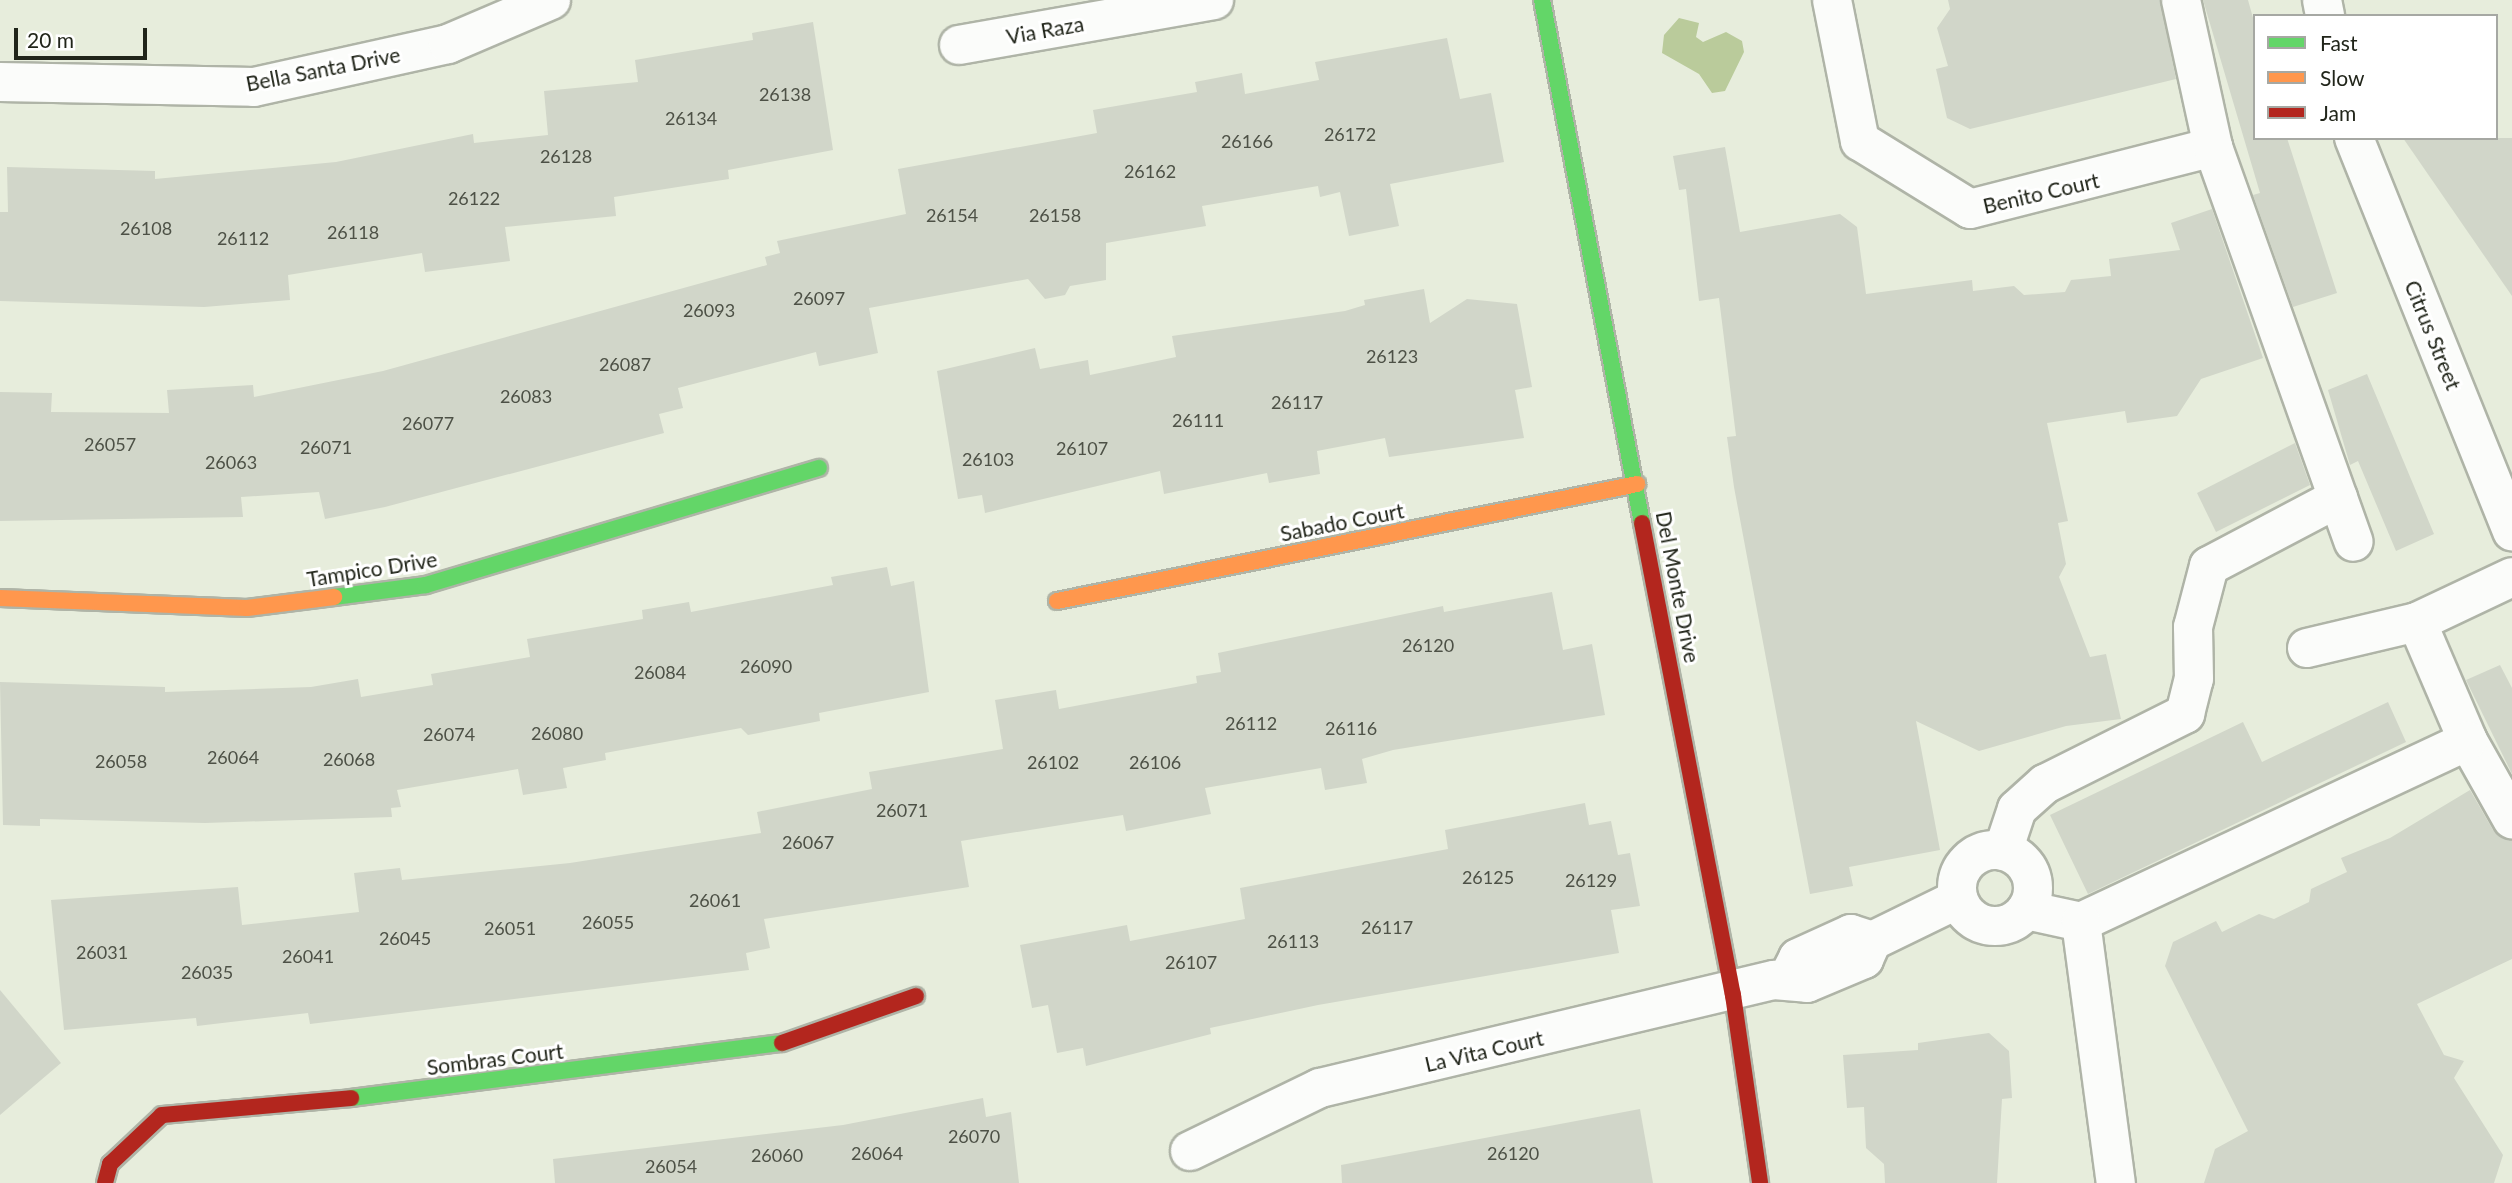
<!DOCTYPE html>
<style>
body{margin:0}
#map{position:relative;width:2512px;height:1183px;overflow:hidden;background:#e7eddc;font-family:Lato,sans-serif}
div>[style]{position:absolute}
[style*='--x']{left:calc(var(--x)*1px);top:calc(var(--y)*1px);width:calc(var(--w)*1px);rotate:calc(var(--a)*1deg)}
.water>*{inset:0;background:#bacb9b}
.building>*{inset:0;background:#d1d6c9}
.roads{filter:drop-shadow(2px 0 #afb4a7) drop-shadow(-2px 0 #afb4a7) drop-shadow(0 2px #afb4a7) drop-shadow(0 -2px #afb4a7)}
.street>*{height:38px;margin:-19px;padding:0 19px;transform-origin:19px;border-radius:19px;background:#fbfcfa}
.street>.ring{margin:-19px;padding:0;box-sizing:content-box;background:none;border:38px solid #fbfcfa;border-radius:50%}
.fast>*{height:16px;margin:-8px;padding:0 8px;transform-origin:8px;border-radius:8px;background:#63d668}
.slow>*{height:16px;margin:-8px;padding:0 8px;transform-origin:8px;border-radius:8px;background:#ff974d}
.jam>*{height:16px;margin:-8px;padding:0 8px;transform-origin:8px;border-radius:8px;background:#b3261e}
span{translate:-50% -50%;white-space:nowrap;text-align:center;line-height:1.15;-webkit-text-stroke:6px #fff;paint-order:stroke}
.number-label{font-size:18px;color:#4d5146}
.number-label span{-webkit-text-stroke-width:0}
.street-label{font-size:21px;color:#21251a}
.legend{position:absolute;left:2253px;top:14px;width:245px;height:126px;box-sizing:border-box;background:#fff;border:2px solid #a6a8a3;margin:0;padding:9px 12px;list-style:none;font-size:21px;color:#21251a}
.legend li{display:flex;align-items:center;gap:14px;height:35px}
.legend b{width:35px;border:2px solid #a6a8a3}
.scale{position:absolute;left:14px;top:28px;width:133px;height:32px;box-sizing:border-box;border:4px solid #21251a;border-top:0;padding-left:9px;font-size:21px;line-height:24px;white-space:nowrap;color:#21251a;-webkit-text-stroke:5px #fff;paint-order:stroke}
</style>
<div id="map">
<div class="water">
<div style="clip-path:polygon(1679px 18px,1699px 23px,1696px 37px,1703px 42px,1726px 32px,1742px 41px,1744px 52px,1725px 91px,1712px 93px,1699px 74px,1662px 53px,1664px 35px)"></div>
</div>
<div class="building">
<div style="clip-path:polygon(1948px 0,2160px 0,2176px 79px,1970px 129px,1947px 118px,1936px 69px,1948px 66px,1937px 28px,1950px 9px)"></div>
<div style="clip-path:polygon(2203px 0,2248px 0,2255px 25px,2255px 138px,2287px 138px,2337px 293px,2293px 307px,2253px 195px,2260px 193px)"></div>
<div style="clip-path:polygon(813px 22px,833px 150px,728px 170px,729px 179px,614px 197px,616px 216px,505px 227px,510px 261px,425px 272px,422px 253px,288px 275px,290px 300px,204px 307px,0 301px,0 212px,8px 212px,7px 167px,155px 171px,155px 179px,336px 162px,473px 134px,474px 143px,548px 135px,544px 91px,638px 82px,635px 60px,753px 40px,752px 33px)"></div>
<div style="clip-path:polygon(1447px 38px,1460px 99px,1491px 93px,1504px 162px,1390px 184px,1399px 226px,1349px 236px,1340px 192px,1320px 197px,1318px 186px,1202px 206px,1206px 226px,1106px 243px,1106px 280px,1070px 286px,1065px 295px,1045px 299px,1028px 279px,869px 308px,878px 353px,819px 366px,816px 352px,678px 388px,683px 408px,659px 414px,664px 433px,385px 507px,325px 519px,319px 492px,241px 497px,243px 517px,0 521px,0 392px,52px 393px,51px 412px,169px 413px,167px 390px,253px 385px,254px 397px,383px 371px,767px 265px,765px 257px,780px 253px,777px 241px,906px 214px,898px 169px,1097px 133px,1093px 110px,1197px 92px,1195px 82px,1242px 73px,1245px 94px,1319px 80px,1315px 62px)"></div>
<div style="clip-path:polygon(2403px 138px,2512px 138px,2512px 296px)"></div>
<div style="clip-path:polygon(1725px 147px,1740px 232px,1840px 214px,1857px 227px,1866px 294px,1972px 280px,1973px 291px,2014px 286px,2024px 295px,2065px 292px,2071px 280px,2111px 276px,2109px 259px,2180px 250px,2171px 223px,2212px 209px,2263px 358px,2201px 379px,2177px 416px,2127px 423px,2125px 411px,2047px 423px,2068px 521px,2058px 523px,2066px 564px,2059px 577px,2090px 657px,2106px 654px,2121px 719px,2066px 726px,1979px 751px,1916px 721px,1940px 850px,1849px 867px,1853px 886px,1810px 894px,1734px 487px,1727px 437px,1736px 436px,1719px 298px,1699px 301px,1686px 189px,1679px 190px,1673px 156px)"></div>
<div style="clip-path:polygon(1424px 289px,1430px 323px,1467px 299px,1517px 304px,1532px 387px,1515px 390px,1524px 438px,1389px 457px,1385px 438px,1317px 451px,1320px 474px,1269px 483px,1267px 473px,1164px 494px,1160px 471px,985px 513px,982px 495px,958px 499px,937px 371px,1035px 348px,1040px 369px,1088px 360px,1090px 375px,1176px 357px,1172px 336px,1345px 311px,1365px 305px,1364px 300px)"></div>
<div style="clip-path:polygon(2367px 374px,2434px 534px,2396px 551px,2358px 461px,2350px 465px,2328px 390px)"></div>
<div style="clip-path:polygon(2295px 443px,2310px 485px,2216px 532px,2197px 493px)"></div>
<div style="clip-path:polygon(887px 567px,891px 586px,914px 581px,929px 692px,819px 713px,820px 721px,748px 735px,741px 728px,605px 753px,606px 760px,563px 768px,567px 788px,523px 795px,518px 769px,397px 790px,401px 807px,391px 808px,392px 817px,205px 823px,40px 819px,40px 826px,3px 825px,0 682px,165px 687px,165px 692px,311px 687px,358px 679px,361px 697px,433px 685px,431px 674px,530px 657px,527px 639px,643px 619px,642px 610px,689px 602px,691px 612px,833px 585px,831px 577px)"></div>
<div style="clip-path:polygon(1552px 592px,1563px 650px,1592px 644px,1605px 715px,1393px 750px,1362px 759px,1367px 783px,1325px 790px,1321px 768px,1205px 788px,1211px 814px,1126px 831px,1123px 815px,961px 841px,969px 887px,764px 919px,770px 948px,746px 953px,749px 970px,310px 1024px,308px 1013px,197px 1026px,196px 1018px,64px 1030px,51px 900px,238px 887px,242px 925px,359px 912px,354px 873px,400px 868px,402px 880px,570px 863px,761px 833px,757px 812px,872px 789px,869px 772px,1003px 749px,995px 700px,1056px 690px,1059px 709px,1197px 683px,1196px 676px,1221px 672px,1218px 653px,1443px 606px,1444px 612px)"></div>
<div style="clip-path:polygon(2500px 665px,2512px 688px,2512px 774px,2466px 680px)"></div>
<div style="clip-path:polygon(2388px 702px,2406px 742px,2088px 894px,2050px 815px,2243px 722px,2262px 762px)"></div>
<div style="clip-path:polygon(2470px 790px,2493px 830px,2512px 841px,2512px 959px,2417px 1004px,2444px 1055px,2464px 1061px,2454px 1078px,2503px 1155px,2494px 1183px,2204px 1183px,2215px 1149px,2248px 1131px,2165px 966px,2173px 942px,2216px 921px,2222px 932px,2259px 914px,2274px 919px,2309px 902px,2311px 889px,2347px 872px,2341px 858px,2390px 838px)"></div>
<div style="clip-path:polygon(1585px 803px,1589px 825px,1611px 821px,1618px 855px,1630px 853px,1640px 906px,1611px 910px,1619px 953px,1318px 1005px,1210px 1028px,1211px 1034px,1086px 1066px,1083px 1048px,1057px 1053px,1048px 1005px,1032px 1008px,1020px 945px,1127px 925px,1130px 941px,1245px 919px,1240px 888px,1448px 849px,1445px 830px)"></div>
<div style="clip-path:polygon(0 990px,61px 1063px,0 1115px)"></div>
<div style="clip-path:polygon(1989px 1033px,2009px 1051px,2012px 1098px,2002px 1099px,1997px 1183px,1885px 1183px,1884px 1164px,1866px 1148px,1864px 1107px,1847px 1108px,1843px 1055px,1918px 1050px,1918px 1043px)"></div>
<div style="clip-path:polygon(983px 1098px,986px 1117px,1011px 1112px,1019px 1183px,555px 1183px,553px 1159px,843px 1125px)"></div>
<div style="clip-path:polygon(1640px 1109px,1653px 1183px,1342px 1183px,1341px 1165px)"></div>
</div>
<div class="roads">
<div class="street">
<div style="--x:1832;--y:0;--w:144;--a:78.8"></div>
<div style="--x:1860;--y:141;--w:129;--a:31.7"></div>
<div style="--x:1970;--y:209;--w:251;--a:-14.3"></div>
<div style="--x:2181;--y:0;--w:150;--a:77.7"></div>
<div style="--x:2213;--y:147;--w:419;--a:70.4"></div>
<div style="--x:2322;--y:0;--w:16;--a:79"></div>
<div style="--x:959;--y:45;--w:259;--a:-10"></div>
<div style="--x:0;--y:82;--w:254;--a:1.1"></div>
<div style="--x:254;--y:87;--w:199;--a:-12.5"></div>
<div style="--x:448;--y:44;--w:112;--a:-23.1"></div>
<div style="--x:2354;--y:138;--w:424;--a:68.1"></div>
<div style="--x:2417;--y:622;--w:129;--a:66.8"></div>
<div style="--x:2468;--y:741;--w:90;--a:60.6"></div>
<div style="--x:2307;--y:648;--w:113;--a:-13.3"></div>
<div style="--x:2417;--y:622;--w:105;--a:-25.3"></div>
<div class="ring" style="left:1957px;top:850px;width:38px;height:38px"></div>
<div style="--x:2003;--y:851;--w:44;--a:-71.6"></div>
<div style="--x:2017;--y:809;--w:38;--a:-42"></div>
<div style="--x:2045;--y:784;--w:157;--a:-26.6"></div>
<div style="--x:2185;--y:714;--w:36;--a:-76"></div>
<div style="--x:2194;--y:679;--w:52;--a:-91.1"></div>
<div style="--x:2193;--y:627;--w:63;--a:-75.3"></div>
<div style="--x:2209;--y:566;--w:146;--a:-27.8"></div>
<div style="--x:2026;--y:910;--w:56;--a:12.3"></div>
<div style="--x:2081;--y:922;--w:427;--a:-25.1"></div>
<div style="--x:2081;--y:922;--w:263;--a:82.4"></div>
<div style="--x:1788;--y:978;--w:22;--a:-63"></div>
<div style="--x:1798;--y:958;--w:58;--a:-24.4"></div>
<div style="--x:1851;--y:934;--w:22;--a:18"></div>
<div style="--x:1190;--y:1151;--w:144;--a:-25.9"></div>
<div style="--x:1320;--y:1088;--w:467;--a:-13.4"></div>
<div style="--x:1774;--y:980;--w:33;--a:5"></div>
<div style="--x:1807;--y:983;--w:62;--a:-22.8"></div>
<div style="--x:1864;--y:959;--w:20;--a:-66"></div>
<div style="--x:1872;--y:941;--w:96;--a:-26"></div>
</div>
<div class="fast">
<div style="--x:1542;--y:0;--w:532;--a:79.18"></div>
<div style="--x:334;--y:597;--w:93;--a:-7.4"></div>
<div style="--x:426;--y:585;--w:410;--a:-16.6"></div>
<div style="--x:351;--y:1098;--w:434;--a:-7.3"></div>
</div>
<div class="slow">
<div style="--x:0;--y:598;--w:247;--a:2.3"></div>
<div style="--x:247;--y:608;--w:88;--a:-7.2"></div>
<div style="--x:1057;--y:601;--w:592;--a:-11.4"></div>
</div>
<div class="jam">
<div style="--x:1642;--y:523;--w:481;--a:79.1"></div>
<div style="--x:1733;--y:995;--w:190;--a:81.8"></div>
<div style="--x:782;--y:1043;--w:142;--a:-19.3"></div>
<div style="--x:105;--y:1183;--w:20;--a:-75"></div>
<div style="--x:110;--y:1164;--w:71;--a:-43.3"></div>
<div style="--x:162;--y:1115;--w:190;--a:-5.1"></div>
</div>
</div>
<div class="number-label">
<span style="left:785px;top:94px">26138</span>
<span style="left:691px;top:118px">26134</span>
<span style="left:1350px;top:134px">26172</span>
<span style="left:1247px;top:141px">26166</span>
<span style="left:566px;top:156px">26128</span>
<span style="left:1150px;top:171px">26162</span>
<span style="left:474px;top:198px">26122</span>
<span style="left:952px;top:215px">26154</span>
<span style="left:1055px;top:215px">26158</span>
<span style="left:146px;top:228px">26108</span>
<span style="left:353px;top:232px">26118</span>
<span style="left:243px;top:238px">26112</span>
<span style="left:819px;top:298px">26097</span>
<span style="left:709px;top:310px">26093</span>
<span style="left:1392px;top:356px">26123</span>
<span style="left:625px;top:364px">26087</span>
<span style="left:526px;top:396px">26083</span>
<span style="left:1297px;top:402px">26117</span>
<span style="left:1198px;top:420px">26111</span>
<span style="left:428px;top:423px">26077</span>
<span style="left:110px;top:444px">26057</span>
<span style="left:326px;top:447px">26071</span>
<span style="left:1082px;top:448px">26107</span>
<span style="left:988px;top:459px">26103</span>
<span style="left:231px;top:462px">26063</span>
<span style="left:1428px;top:645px">26120</span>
<span style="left:766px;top:666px">26090</span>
<span style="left:660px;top:672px">26084</span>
<span style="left:1251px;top:723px">26112</span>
<span style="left:1351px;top:728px">26116</span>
<span style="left:557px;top:733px">26080</span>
<span style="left:449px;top:734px">26074</span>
<span style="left:233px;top:757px">26064</span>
<span style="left:349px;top:759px">26068</span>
<span style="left:121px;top:761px">26058</span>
<span style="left:1053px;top:762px">26102</span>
<span style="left:1155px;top:762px">26106</span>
<span style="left:902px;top:810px">26071</span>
<span style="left:808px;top:842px">26067</span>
<span style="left:1488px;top:877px">26125</span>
<span style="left:1591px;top:880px">26129</span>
<span style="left:715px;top:900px">26061</span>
<span style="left:608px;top:922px">26055</span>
<span style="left:1387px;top:927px">26117</span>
<span style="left:510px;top:928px">26051</span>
<span style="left:405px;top:938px">26045</span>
<span style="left:1293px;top:941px">26113</span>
<span style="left:102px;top:952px">26031</span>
<span style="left:308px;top:956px">26041</span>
<span style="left:1191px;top:962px">26107</span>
<span style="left:207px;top:972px">26035</span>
<span style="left:974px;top:1136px">26070</span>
<span style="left:877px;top:1153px">26064</span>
<span style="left:1513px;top:1153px">26120</span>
<span style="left:777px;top:1155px">26060</span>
<span style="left:671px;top:1166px">26054</span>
</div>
<div class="street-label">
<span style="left:1045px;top:30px;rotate:-10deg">Via Raza</span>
<span style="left:323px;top:69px;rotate:-11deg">Bella Santa Drive</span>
<span style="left:2041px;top:193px;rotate:-13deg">Benito Court</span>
<span style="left:2433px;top:335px;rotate:68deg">Citrus Street</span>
<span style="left:1342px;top:522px;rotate:-11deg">Sabado Court</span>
<span style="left:372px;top:569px;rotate:-9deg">Tampico Drive</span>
<span style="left:1678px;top:587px;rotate:79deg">Del Monte Drive</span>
<span style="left:1484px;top:1051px;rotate:-13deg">La Vita Court</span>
<span style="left:495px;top:1059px;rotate:-7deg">Sombras Court</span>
</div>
<ul class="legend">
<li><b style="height:9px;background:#63d668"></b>Fast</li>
<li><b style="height:9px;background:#ff974d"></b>Slow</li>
<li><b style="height:9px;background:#b3261e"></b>Jam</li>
</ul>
<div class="scale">20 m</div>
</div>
